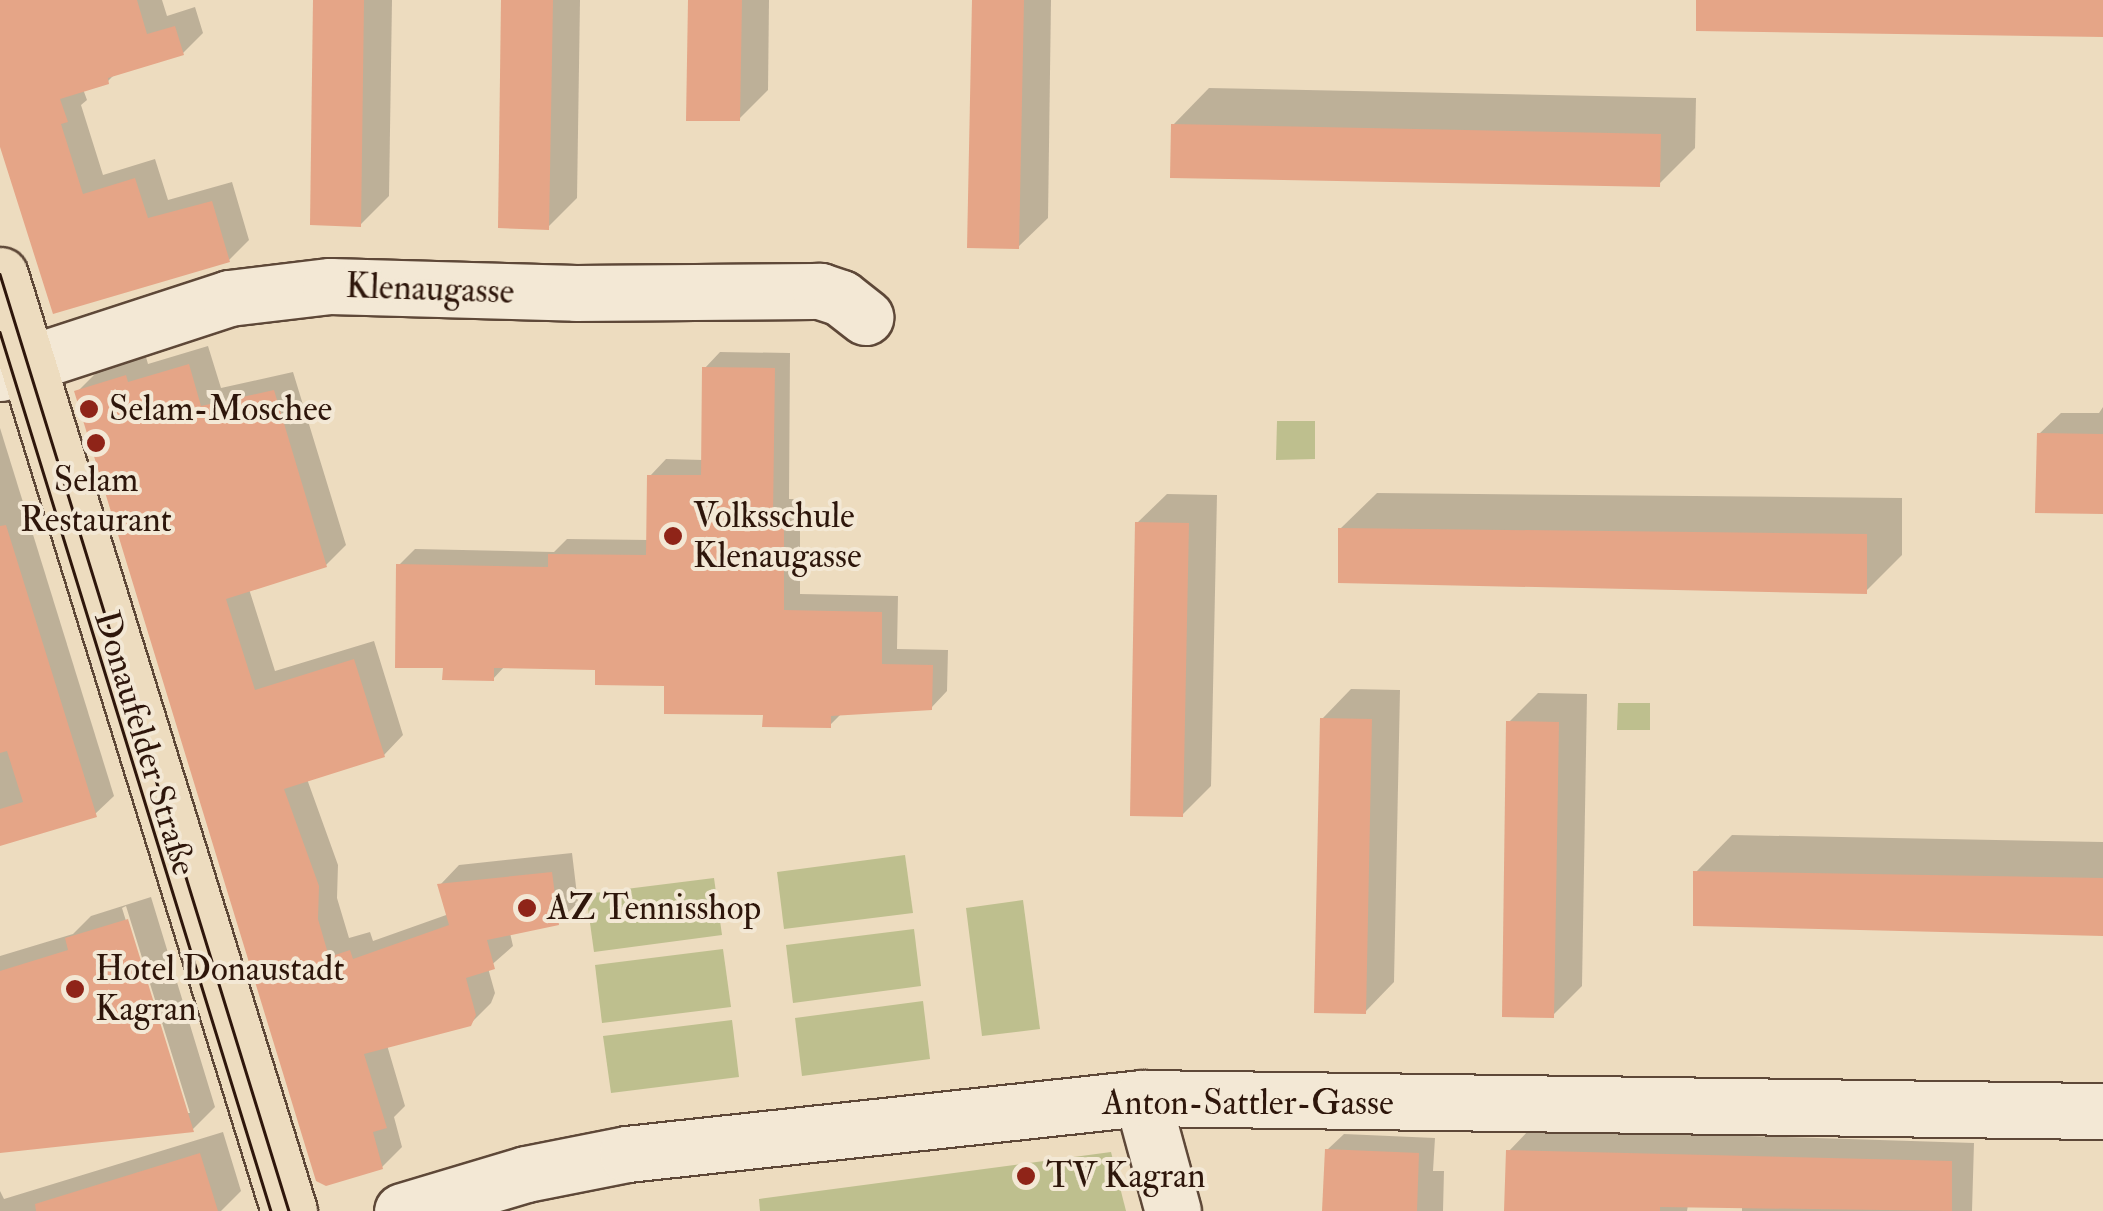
<!DOCTYPE html>
<meta charset="utf-8">
<style>
body{margin:0}
#map{position:relative;width:2103px;height:1211px;overflow:hidden;background:#eddcbf;font-family:"IM FELL Double Pica",serif}
div>[style]{position:absolute}
[style*='--x']{left:calc(var(--x)*1px);top:calc(var(--y)*1px);width:calc(var(--w)*1px);rotate:calc(var(--a)*1deg)}
.green>*{inset:0;background:#bebf8e}
.shadow>*{inset:0;background:#0003}
.building>*{inset:0;background:#e5a587}
.roads{filter:drop-shadow(2px 0 #5e4838) drop-shadow(-2px 0 #5e4838) drop-shadow(0 2px #5e4838) drop-shadow(0 -2px #5e4838)}
.minor>*{height:55px;margin:-27.5px;padding:0 27.5px;transform-origin:27.5px;border-radius:27.5px;background:#f3e8d5}
.major>*{height:55px;margin:-27.5px;padding:0 27.5px;transform-origin:27.5px;border-radius:27.5px;background:#eddcbf}
.tram>*{height:2.5px;margin:-1.25px;padding:0 1.25px;transform-origin:1.25px;border-radius:1.25px;background:#2e160b}
.dots>*{width:28px;height:28px;translate:-50% -50%;box-sizing:border-box;border:5px solid #f3e8d5;border-radius:50%}
span{translate:-50% -50%;white-space:nowrap;text-align:center;line-height:1.15;-webkit-text-stroke:8px #f3e8d5;paint-order:stroke}
.street-label{font-size:35px;color:#2e160b}
.poi-label{font-size:35px;color:#2e160b}
.left{translate:0 -50%;text-align:left}
</style>
<div id="map">
<div class="green">
<div style="clip-path:polygon(1277px 421px,1315px 421px,1315px 459px,1276px 460px)"></div>
<div style="clip-path:polygon(1618px 703px,1650px 703px,1650px 730px,1617px 730px)"></div>
<div style="clip-path:polygon(905px 855px,913px 913px,784px 929px,777px 872px)"></div>
<div style="clip-path:polygon(714px 878px,722px 935px,594px 952px,586px 894px)"></div>
<div style="clip-path:polygon(1023px 900px,1040px 1029px,982px 1036px,966px 908px)"></div>
<div style="clip-path:polygon(914px 929px,921px 986px,793px 1003px,786px 945px)"></div>
<div style="clip-path:polygon(723px 949px,731px 1007px,602px 1023px,595px 965px)"></div>
<div style="clip-path:polygon(923px 1001px,930px 1059px,802px 1076px,795px 1018px)"></div>
<div style="clip-path:polygon(732px 1020px,739px 1077px,611px 1093px,603px 1036px)"></div>
<div style="clip-path:polygon(1111px 1152px,1126px 1211px,760px 1211px,759px 1199px)"></div>
</div>
<div class="shadow">
<div style="clip-path:polygon(0 0,162px 0,167px 16px,195px 7px,203px 33px,183px 53px,116px 73px,108px 81px,83px 89px,87px 100px,81px 105px,103px 175px,155px 159px,168px 200px,232px 182px,249px 240px,229px 260px,54px 311px,0 138px)"></div>
<div style="clip-path:polygon(315px 0,392px 0,389px 196px,360px 225px)"></div>
<div style="clip-path:polygon(503px 0,580px 0,577px 198px,548px 227px)"></div>
<div style="clip-path:polygon(691px 0,769px 0,768px 90px,739px 119px)"></div>
<div style="clip-path:polygon(974px 0,1051px 0,1048px 218px,1018px 247px)"></div>
<div style="clip-path:polygon(1209px 88px,1696px 98px,1695px 148px,1659px 184px,1173px 125px)"></div>
<div style="clip-path:polygon(208px 346px,221px 388px,293px 372px,346px 545px,326px 565px,249px 589px,275px 671px,374px 641px,403px 735px,384px 755px,307px 779px,338px 865px,337px 898px,349px 938px,370px 932px,373px 941px,449px 914px,440px 885px,459px 865px,572px 853px,578px 903px,557px 923px,510px 933px,513px 946px,488px 968px,495px 993px,491px 1003px,470px 1024px,387px 1045px,405px 1106px,394px 1117px,402px 1147px,382px 1167px,77px 392px,97px 372px,146px 357px,148px 364px)"></div>
<div style="clip-path:polygon(720px 352px,790px 353px,789px 499px,800px 499px,800px 594px,898px 596px,897px 649px,948px 650px,947px 691px,931px 708px,842px 713px,830px 725px,765px 713px,598px 667px,505px 666px,493px 679px,445px 666px,399px 565px,415px 549px,554px 552px,567px 539px,649px 540px,650px 476px,666px 459px,703px 460px,704px 369px)"></div>
<div style="clip-path:polygon(2103px 407px,2103px 512px,2039px 434px,2061px 413px,2099px 413px)"></div>
<div style="clip-path:polygon(0 428px,114px 796px,95px 814px,0 844px)"></div>
<div style="clip-path:polygon(1377px 493px,1902px 498px,1902px 555px,1866px 591px,1340px 529px)"></div>
<div style="clip-path:polygon(1167px 494px,1217px 495px,1211px 786px,1182px 815px,1137px 523px)"></div>
<div style="clip-path:polygon(1351px 689px,1400px 690px,1394px 982px,1365px 1012px,1322px 719px)"></div>
<div style="clip-path:polygon(1538px 693px,1587px 694px,1582px 986px,1553px 1015px,1509px 722px)"></div>
<div style="clip-path:polygon(1732px 835px,2103px 842px,2103px 933px,1696px 872px)"></div>
<div style="clip-path:polygon(evenodd,151px 897px,215px 1107px,192px 1130px,0 1150px,0 956px,73px 934px,91px 916px,151px 897px,126px 906px,190px 1113px,185px 1113px,122px 908px,126px 906px)"></div>
<div style="clip-path:polygon(1530px 1129px,1974px 1143px,1972px 1211px,1742px 1211px,1742px 1207px,1688px 1205px,1687px 1211px,1507px 1211px,1509px 1151px)"></div>
<div style="clip-path:polygon(223px 1132px,241px 1191px,221px 1211px,0 1211px,0 1191px,4px 1199px)"></div>
<div style="clip-path:polygon(1344px 1134px,1435px 1138px,1433px 1171px,1444px 1171px,1443px 1211px,1325px 1211px,1327px 1150px)"></div>
</div>
<div class="building">
<div style="clip-path:polygon(0 0,137px 0,147px 34px,175px 26px,184px 55px,108px 78px,109px 84px,60px 99px,68px 122px,61px 124px,83px 194px,135px 178px,148px 218px,212px 201px,230px 262px,53px 314px,0 147px)"></div>
<div style="clip-path:polygon(313px 0,364px 0,361px 227px,310px 225px)"></div>
<div style="clip-path:polygon(501px 0,553px 0,549px 230px,498px 228px)"></div>
<div style="clip-path:polygon(688px 0,742px 0,740px 121px,686px 121px)"></div>
<div style="clip-path:polygon(972px 0,1024px 0,1019px 249px,967px 248px)"></div>
<div style="clip-path:polygon(1696px 0,2103px 0,2103px 37px,1696px 31px)"></div>
<div style="clip-path:polygon(1171px 124px,1661px 134px,1660px 187px,1170px 178px)"></div>
<div style="clip-path:polygon(189px 364px,201px 406px,274px 390px,327px 567px,226px 599px,255px 690px,354px 659px,385px 757px,284px 789px,319px 886px,318px 919px,329px 957px,350px 950px,353px 959px,449px 925px,437px 884px,552px 872px,559px 925px,487px 940px,495px 969px,466px 978px,476px 1015px,471px 1026px,364px 1054px,387px 1128px,373px 1132px,383px 1169px,326px 1186px,316px 1181px,74px 391px,126px 375px,128px 382px)"></div>
<div style="clip-path:polygon(702px 367px,775px 368px,773px 515px,784px 515px,784px 610px,882px 612px,882px 664px,933px 665px,932px 710px,831px 716px,831px 728px,762px 727px,763px 715px,664px 714px,664px 686px,595px 685px,595px 670px,494px 668px,494px 681px,442px 680px,443px 668px,395px 668px,396px 564px,548px 567px,548px 554px,646px 555px,647px 475px,701px 475px)"></div>
<div style="clip-path:polygon(2037px 433px,2103px 434px,2103px 514px,2035px 513px)"></div>
<div style="clip-path:polygon(1135px 522px,1189px 523px,1183px 817px,1130px 816px)"></div>
<div style="clip-path:polygon(6px 525px,97px 817px,0 846px,0 809px,23px 802px,7px 751px,0 753px,0 526px)"></div>
<div style="clip-path:polygon(1338px 528px,1867px 534px,1867px 594px,1338px 583px)"></div>
<div style="clip-path:polygon(1320px 718px,1372px 719px,1366px 1014px,1314px 1013px)"></div>
<div style="clip-path:polygon(1506px 721px,1559px 722px,1554px 1018px,1502px 1017px)"></div>
<div style="clip-path:polygon(1693px 871px,2103px 878px,2103px 936px,1693px 926px)"></div>
<div style="clip-path:polygon(128px 919px,194px 1132px,0 1153px,0 971px,68px 950px,65px 938px)"></div>
<div style="clip-path:polygon(1325px 1149px,1419px 1153px,1417px 1211px,1322px 1211px)"></div>
<div style="clip-path:polygon(1506px 1150px,1952px 1161px,1952px 1211px,1660px 1207px,1660px 1211px,1504px 1211px)"></div>
<div style="clip-path:polygon(200px 1153px,218px 1211px,36px 1211px,35px 1204px)"></div>
</div>
<div class="roads">
<div class="minor">
<div style="--x:0;--y:373;--w:241;--a:-18.1"></div>
<div style="--x:229;--y:298;--w:102;--a:-6.8"></div>
<div style="--x:330;--y:286;--w:246;--a:1.6"></div>
<div style="--x:576;--y:293;--w:244;--a:-0.5"></div>
<div style="--x:820;--y:291;--w:22;--a:18"></div>
<div style="--x:841;--y:298;--w:31;--a:38"></div>
<div style="--x:1142;--y:1098;--w:117;--a:74.7"></div>
<div style="--x:402;--y:1211;--w:129;--a:-16.6"></div>
<div style="--x:526;--y:1174;--w:103;--a:-11.2"></div>
<div style="--x:627;--y:1154;--w:518;--a:-6.21"></div>
<div style="--x:1142;--y:1098;--w:961;--a:0.78"></div>
</div>
<div class="major">
<div style="--x:0;--y:275;--w:980;--a:72.84"></div>
</div>
</div>
<div class="tram">
<div style="--x:0;--y:274;--w:981;--a:72.86"></div>
<div style="--x:0;--y:332;--w:920;--a:72.87"></div>
</div>
<div class="dots">
<div style="left:89px;top:409px;background:#8f2418"></div>
<div style="left:96px;top:443px;background:#8f2418"></div>
<div style="left:673px;top:536px;background:#8f2418"></div>
<div style="left:527px;top:908px;background:#8f2418"></div>
<div style="left:75px;top:989px;background:#8f2418"></div>
<div style="left:1026px;top:1176px;background:#8f2418"></div>
</div>
<div class="street-label">
<span style="left:430px;top:289px;rotate:2deg">Klenaugasse</span>
<span style="left:145px;top:743px;rotate:73deg">Donaufelder Straße</span>
<span style="left:1248px;top:1103px">Anton-Sattler-Gasse</span>
</div>
<div class="poi-label">
<span class="left" style="left:109px;top:409px">Selam-Moschee</span>
<span style="left:96px;top:500px">Selam<br>Restaurant</span>
<span class="left" style="left:693px;top:536px">Volksschule<br>Klenaugasse</span>
<span class="left" style="left:547px;top:908px">AZ Tennisshop</span>
<span class="left" style="left:95px;top:989px">Hotel Donaustadt<br>Kagran</span>
<span class="left" style="left:1046px;top:1176px">TV Kagran</span>
</div>
</div>
